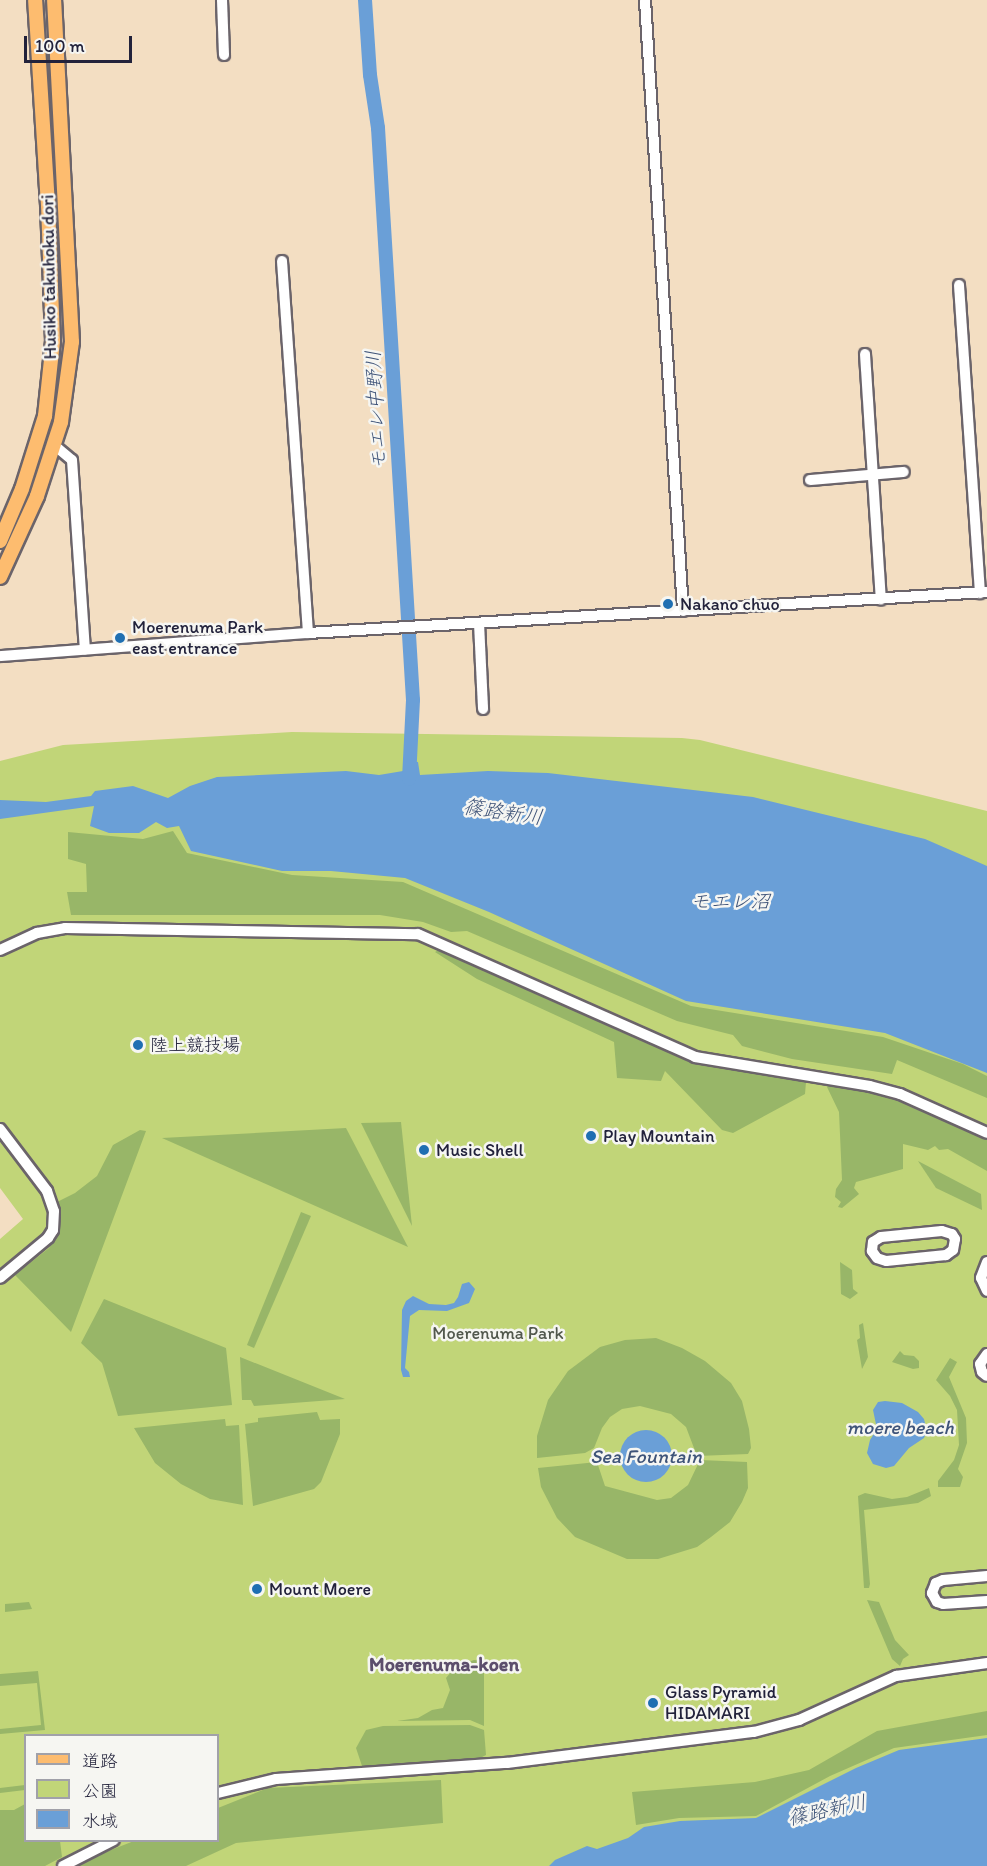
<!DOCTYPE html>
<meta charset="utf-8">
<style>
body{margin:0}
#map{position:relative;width:987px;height:1866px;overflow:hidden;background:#f3dec2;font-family:Itim,"Klee One",sans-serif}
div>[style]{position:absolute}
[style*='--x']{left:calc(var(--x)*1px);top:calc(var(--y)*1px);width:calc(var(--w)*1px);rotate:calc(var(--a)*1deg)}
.green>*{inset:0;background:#c1d578}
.forest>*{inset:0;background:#98b668}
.water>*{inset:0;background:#6a9fd7}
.round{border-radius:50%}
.river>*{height:14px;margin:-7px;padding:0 7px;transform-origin:7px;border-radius:7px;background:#6a9fd7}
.roads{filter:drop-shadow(2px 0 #6b646a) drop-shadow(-2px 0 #6b646a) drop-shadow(0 2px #6b646a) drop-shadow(0 -2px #6b646a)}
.minor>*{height:10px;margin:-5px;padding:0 5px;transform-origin:5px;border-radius:5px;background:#fff}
.major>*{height:14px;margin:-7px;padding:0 7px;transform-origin:7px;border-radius:7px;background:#fdbc6f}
.dots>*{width:16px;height:16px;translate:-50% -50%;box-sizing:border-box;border:3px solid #f6f6f2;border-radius:50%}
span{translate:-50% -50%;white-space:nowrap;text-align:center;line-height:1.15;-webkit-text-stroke:5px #f6f6f2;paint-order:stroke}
.street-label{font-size:18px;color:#22223b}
.poi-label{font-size:18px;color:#22223b}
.left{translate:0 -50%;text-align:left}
.park-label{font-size:18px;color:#52584d}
.water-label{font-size:20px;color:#3f5479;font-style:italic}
.neighbourhood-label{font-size:20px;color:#5c4e6c;font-weight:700}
.legend{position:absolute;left:24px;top:1734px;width:195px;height:108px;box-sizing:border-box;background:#f6f6f2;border:2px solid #a1a1a9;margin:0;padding:8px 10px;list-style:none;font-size:18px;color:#22223b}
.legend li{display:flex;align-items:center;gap:12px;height:30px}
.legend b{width:30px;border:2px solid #a1a1a9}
.scale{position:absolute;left:24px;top:36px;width:108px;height:27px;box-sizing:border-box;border:3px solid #22223b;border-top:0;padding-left:8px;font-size:18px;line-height:21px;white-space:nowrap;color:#22223b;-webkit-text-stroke:4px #f6f6f2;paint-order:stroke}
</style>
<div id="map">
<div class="green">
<div style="clip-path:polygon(evenodd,292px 732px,682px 738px,700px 740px,987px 811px,987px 1866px,0 1866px,0 1239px,23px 1219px,0 1188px,0 761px,63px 745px,292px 732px,26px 1736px,218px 1736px,218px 1840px,26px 1840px,26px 1736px)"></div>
</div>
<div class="forest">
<div style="clip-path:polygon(173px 831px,187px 853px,292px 875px,403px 882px,691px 1006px,883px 1037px,963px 1064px,987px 1076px,987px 1098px,897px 1060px,892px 1074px,792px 1059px,742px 1046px,733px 1035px,677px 1021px,467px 931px,451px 932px,423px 922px,380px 915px,71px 915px,67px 892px,87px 892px,86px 864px,68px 859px,68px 832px,143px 839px)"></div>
<div style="clip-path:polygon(442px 948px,619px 1031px,689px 1054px,702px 1064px,806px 1082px,805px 1094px,733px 1133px,722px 1130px,665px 1071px,661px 1081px,617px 1078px,614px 1042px,477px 979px,435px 952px)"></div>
<div style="clip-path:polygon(829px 1083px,911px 1102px,987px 1138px,987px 1171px,948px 1149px,939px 1150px,935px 1146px,928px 1150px,903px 1144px,903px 1169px,856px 1182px,854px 1188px,859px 1194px,842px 1208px,838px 1207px,841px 1202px,835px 1197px,836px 1189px,842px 1180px,839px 1112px,827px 1087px)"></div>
<div style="clip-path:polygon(401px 1122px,412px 1226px,361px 1123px)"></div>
<div style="clip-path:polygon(346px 1128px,408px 1247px,162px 1138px)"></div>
<div style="clip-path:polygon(140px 1130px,146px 1131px,71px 1332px,15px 1275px,49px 1248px,56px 1235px,59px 1215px,57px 1202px,75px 1193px,97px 1176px,113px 1145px)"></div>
<div style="clip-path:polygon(918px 1161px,981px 1194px,982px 1210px,936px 1188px)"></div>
<div style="clip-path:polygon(301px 1212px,311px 1216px,254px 1348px,247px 1345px)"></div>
<div style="clip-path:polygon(840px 1262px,852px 1270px,853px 1289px,858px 1293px,850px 1299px,841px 1294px)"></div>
<div style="clip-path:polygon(104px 1299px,226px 1348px,232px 1405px,118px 1416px,102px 1363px,81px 1343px)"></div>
<div style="clip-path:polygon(863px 1323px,868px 1357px,862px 1369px,857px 1340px,860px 1338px,859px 1325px)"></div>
<div style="clip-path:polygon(656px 1338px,682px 1348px,705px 1361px,731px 1383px,742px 1401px,749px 1429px,751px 1448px,748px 1454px,697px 1456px,686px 1427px,671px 1414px,640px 1406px,622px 1409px,610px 1417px,602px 1428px,594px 1448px,585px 1453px,537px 1458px,537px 1436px,548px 1400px,568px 1371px,600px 1347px,625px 1340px)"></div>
<div style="clip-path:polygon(900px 1351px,904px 1355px,914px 1356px,919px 1361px,919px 1368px,913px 1369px,892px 1362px)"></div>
<div style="clip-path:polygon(240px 1357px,345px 1399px,254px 1406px,251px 1400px,242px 1400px)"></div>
<div style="clip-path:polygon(950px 1358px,957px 1362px,949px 1377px,966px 1418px,967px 1443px,958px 1469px,963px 1477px,960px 1487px,938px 1487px,938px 1481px,954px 1460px,959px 1445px,957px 1410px,950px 1396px,936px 1380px)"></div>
<div style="clip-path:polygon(317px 1412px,320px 1420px,340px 1419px,340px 1434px,321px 1482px,314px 1489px,253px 1506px,245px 1424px,258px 1422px,258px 1418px)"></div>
<div style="clip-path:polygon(225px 1419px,226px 1426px,239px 1425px,243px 1505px,210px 1499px,181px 1484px,155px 1463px,134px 1428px)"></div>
<div style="clip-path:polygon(700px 1460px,747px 1462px,748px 1488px,742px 1502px,730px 1522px,711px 1537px,697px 1547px,658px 1559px,627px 1559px,575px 1537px,557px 1518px,541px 1487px,538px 1468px,597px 1462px,605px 1486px,657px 1500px,671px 1498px,688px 1485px)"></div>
<div style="clip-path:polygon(929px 1488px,931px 1496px,918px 1503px,864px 1510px,870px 1584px,869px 1588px,864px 1588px,858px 1496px,865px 1493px,892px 1499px,907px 1497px)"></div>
<div style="clip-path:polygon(867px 1600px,879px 1602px,895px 1640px,909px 1655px,903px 1659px,900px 1666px,892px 1659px)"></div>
<div style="clip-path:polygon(29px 1602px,32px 1609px,5px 1612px,5px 1604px)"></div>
<div style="clip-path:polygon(474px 1660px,484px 1661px,484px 1726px,470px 1720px,397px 1721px,418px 1718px,432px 1710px,443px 1708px,450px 1690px,446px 1678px,456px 1666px)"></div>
<div style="clip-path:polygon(38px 1671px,45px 1730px,0 1734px,0 1729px,41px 1725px,37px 1683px,0 1686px,0 1674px)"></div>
<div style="clip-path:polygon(987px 1711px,987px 1735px,894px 1748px,830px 1776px,756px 1816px,679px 1818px,636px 1825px,632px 1792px,755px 1782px,809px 1770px,877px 1731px)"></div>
<div style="clip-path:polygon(470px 1725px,484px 1730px,486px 1755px,480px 1758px,362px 1766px,356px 1748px,366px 1730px,383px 1726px)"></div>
<div style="clip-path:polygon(441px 1780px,443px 1823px,236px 1843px,186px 1866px,70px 1866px,134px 1841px,218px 1840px,218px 1808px,268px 1788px)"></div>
<div style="clip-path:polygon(25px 1785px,25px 1790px,0 1793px,0 1788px)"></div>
<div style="clip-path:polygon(25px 1804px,26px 1840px,60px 1841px,62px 1857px,45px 1866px,0 1866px,0 1810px,14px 1810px)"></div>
</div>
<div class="water">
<div style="clip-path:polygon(404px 761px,418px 762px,420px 775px,488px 771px,548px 773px,753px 797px,925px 839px,987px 866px,987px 1073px,885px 1033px,686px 1001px,489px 912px,405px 878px,331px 871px,282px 871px,191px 851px,179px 826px,167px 828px,156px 822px,139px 833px,109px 833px,90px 826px,94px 806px,0 819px,0 800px,46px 802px,91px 796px,95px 791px,133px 786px,168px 798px,190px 786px,217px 777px,346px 771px,379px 775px,403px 771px)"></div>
<div style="clip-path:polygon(469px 1282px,475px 1289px,469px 1303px,447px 1311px,419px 1310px,410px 1316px,405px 1368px,409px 1372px,410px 1377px,403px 1377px,401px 1370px,402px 1310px,406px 1301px,413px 1296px,429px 1304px,446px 1305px,454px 1303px,458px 1297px,462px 1284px)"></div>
<div style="clip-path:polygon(885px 1401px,902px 1403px,918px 1412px,924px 1419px,927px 1431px,924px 1438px,909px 1448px,894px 1466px,886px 1468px,873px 1464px,867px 1453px,870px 1440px,877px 1429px,873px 1410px,878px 1402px)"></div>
<div class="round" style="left:620px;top:1430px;width:52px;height:52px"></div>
<div style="clip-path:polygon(987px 1738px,987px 1866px,549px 1866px,555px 1860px,587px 1846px,597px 1849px,628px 1838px,644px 1827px,680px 1821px,756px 1818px,856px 1768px,899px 1750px)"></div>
</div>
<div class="river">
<div style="--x:365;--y:0;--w:75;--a:86.2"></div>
<div style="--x:370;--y:75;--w:54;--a:81.4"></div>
<div style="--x:378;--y:128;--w:573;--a:86.5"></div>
<div style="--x:413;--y:700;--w:79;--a:92.9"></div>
</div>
<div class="roads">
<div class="minor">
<div style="--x:222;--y:0;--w:55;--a:87.9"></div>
<div style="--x:645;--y:0;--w:612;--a:86.44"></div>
<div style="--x:282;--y:261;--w:373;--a:86"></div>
<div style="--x:959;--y:285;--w:309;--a:86.1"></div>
<div style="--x:865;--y:354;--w:246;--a:86.3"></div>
<div style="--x:54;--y:445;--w:23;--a:40"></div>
<div style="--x:72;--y:460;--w:190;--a:86.1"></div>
<div style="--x:810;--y:480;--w:94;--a:-4.9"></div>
<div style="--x:479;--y:623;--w:86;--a:87.3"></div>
<div style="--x:0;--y:656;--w:309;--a:-4.3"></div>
<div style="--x:308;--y:633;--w:680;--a:-3.46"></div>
<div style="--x:0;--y:950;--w:41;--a:-24.7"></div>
<div style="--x:37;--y:933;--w:28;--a:-10"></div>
<div style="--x:65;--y:928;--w:353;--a:1"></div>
<div style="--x:418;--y:934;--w:303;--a:23.9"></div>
<div style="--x:695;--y:1057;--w:177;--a:9.4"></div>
<div style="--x:870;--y:1086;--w:31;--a:15"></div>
<div style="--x:900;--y:1094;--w:95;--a:24.1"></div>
<div style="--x:0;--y:1129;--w:78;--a:52.8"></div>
<div style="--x:47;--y:1191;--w:21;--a:71"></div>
<div style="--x:54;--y:1211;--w:19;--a:93"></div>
<div style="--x:53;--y:1230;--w:9;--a:122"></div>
<div style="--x:48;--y:1238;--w:62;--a:140.2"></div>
<div style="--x:942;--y:1231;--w:10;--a:17"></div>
<div style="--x:952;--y:1234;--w:6;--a:59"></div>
<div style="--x:955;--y:1239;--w:11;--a:100"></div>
<div style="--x:953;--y:1250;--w:9;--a:144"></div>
<div style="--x:946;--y:1255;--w:60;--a:174.3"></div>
<div style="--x:886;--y:1261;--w:9;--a:-162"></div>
<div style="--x:877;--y:1258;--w:9;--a:-126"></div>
<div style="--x:872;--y:1251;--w:9;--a:-84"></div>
<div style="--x:873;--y:1242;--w:9;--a:-32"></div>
<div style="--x:881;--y:1237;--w:61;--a:-5.6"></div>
<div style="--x:987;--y:1262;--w:17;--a:111"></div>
<div style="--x:981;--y:1278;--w:14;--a:65"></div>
<div style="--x:987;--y:1354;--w:12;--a:125"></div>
<div style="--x:980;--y:1364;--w:8;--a:76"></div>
<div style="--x:982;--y:1372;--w:6;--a:39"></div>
<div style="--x:987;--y:1576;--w:44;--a:174.8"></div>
<div style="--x:943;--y:1580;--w:8;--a:157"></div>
<div style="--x:936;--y:1583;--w:11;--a:112"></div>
<div style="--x:932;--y:1593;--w:10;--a:61"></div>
<div style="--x:937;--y:1602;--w:6;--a:18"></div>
<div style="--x:943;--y:1604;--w:44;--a:-3.9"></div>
<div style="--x:218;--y:1793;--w:60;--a:-13.6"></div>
<div style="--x:276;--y:1779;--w:232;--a:-4"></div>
<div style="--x:507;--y:1763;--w:249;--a:-7.2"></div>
<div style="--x:754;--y:1732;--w:47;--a:-14.9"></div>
<div style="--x:799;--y:1720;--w:107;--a:-24.4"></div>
<div style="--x:896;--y:1676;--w:92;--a:-8.1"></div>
<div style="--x:63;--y:1866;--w:57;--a:-27"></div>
</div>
<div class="major">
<div style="--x:0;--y:541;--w:56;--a:-67.1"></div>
<div style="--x:22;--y:489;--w:77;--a:-72.5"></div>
<div style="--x:45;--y:416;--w:75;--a:-83.9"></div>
<div style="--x:53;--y:341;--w:136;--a:-92.1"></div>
<div style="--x:48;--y:205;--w:205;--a:-93.6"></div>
<div style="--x:0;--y:577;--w:89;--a:-65.4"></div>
<div style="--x:37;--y:496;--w:78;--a:-72"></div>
<div style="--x:61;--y:422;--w:81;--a:-82.2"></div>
<div style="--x:72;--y:342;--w:342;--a:-93"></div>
</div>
</div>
<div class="dots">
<div style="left:668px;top:604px;background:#1f6fb2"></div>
<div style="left:120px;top:638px;background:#1f6fb2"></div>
<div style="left:138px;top:1045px;background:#1f6fb2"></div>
<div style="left:591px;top:1136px;background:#1f6fb2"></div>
<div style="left:424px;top:1150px;background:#1f6fb2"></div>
<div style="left:257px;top:1589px;background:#1f6fb2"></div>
<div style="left:653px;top:1703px;background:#1f6fb2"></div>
</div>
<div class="street-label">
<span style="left:49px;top:277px;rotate:-91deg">Husiko takuhoku dori</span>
</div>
<div class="poi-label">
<span class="left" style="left:680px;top:604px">Nakano chuo</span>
<span class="left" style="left:132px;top:638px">Moerenuma Park<br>east entrance</span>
<span class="left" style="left:150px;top:1045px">陸上競技場</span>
<span class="left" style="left:603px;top:1136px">Play Mountain</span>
<span class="left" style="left:436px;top:1150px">Music Shell</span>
<span class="left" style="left:269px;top:1589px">Mount Moere</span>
<span class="left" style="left:665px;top:1703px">Glass Pyramid<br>HIDAMARI</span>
</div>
<div class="park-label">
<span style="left:498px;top:1333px">Moerenuma Park</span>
</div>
<div class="water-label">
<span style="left:376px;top:410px;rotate:-93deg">モエレ中野川</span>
<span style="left:503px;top:812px;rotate:8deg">篠路新川</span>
<span style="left:730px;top:901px">モエレ沼</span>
<span style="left:900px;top:1427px">moere beach</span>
<span style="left:646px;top:1456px">Sea Fountain</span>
<span style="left:827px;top:1810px;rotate:-12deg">篠路新川</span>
</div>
<div class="neighbourhood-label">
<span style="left:444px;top:1664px">Moerenuma-koen</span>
</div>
<ul class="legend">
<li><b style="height:8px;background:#fdbc6f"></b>道路</li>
<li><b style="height:16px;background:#c1d578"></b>公園</li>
<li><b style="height:16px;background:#6a9fd7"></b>水域</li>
</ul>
<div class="scale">100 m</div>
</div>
